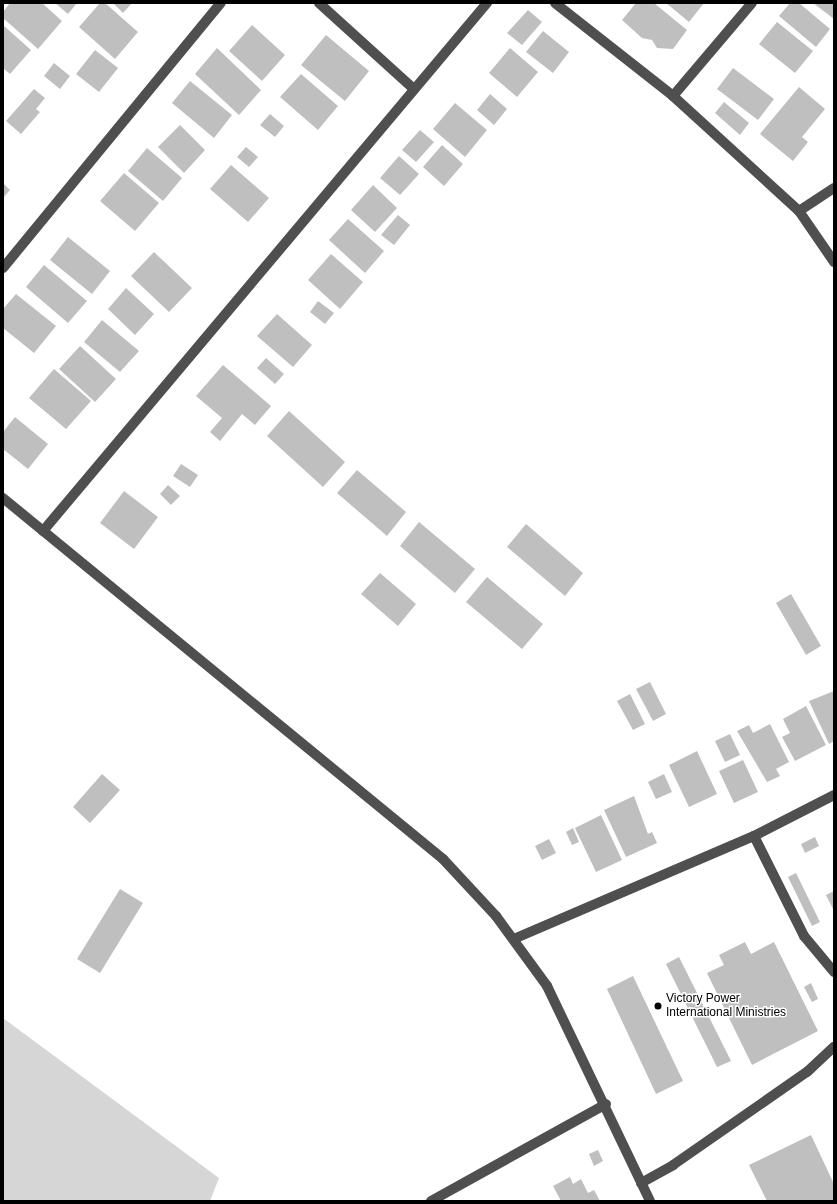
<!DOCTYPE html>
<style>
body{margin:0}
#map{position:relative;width:837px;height:1204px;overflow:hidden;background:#fff;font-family:Arial,sans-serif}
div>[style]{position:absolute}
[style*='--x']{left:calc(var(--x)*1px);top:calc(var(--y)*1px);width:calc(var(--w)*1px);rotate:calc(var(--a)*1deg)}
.green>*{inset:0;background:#d6d6d6}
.building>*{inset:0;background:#bfbfbf}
.minor>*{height:10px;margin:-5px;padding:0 5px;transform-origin:5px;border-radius:5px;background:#4f4f4f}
.dots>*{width:11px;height:11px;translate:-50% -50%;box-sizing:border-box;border:2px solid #fff;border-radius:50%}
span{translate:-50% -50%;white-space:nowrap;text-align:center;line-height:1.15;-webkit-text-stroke:3px #fff;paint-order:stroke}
.poi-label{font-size:12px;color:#000}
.left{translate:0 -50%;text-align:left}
.frame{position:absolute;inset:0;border:4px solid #000;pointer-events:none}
</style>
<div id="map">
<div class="green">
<div style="clip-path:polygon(3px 1018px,219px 1178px,210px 1201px,3px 1201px)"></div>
</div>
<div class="building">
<div style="clip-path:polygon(10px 3px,42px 3px,62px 21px,38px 49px,3px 18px,3px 12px)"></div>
<div style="clip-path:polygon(55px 3px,77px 3px,68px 14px)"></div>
<div style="clip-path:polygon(100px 3px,105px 3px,138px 32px,115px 59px,79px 27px)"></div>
<div style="clip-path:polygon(113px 3px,132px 3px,123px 13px)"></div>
<div style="clip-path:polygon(636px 3px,654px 3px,687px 30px,673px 49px,657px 48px,652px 40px,642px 38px,622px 20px)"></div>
<div style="clip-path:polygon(666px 3px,704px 3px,689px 22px)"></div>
<div style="clip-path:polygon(790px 3px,799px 3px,830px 29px,816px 47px,779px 16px)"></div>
<div style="clip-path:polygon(813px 3px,834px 3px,834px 19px)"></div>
<div style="clip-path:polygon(528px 10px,542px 22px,522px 45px,507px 33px)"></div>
<div style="clip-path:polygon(777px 22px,813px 51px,795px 73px,759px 44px)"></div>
<div style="clip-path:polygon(3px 25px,31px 50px,10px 74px,3px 68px)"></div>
<div style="clip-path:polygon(252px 25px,285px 55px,262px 81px,229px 51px)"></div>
<div style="clip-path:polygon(543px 31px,569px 52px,553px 73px,526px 52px)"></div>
<div style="clip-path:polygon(326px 35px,369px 71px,345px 101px,301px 65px)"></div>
<div style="clip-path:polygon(217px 48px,261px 90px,239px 115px,195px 74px)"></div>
<div style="clip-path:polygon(510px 48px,538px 72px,517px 97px,489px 73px)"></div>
<div style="clip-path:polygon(95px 50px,118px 68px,99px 92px,76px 74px)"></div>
<div style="clip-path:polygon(54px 63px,70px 76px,60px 89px,44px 76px)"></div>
<div style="clip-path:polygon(733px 68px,774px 99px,758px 120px,717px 89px)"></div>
<div style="clip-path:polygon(301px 74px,338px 106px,318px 130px,280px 97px)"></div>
<div style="clip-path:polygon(190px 81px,232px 115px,214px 138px,172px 103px)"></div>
<div style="clip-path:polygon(799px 87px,825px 109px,802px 137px,808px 142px,793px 161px,760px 134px)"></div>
<div style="clip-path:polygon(34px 89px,45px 98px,36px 109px,40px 112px,21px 134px,6px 121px)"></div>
<div style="clip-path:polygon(490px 94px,507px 109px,494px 125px,477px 110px)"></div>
<div style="clip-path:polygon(724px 102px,749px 123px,740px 135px,715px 113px)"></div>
<div style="clip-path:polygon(455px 103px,487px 130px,465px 157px,433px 129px)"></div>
<div style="clip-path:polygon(270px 114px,284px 126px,275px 137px,260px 125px)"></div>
<div style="clip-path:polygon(180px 125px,205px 150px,184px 173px,158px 147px)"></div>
<div style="clip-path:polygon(420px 130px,434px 142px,416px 162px,402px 150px)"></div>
<div style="clip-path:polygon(442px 145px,463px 164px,444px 186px,423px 167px)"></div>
<div style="clip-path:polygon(246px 147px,258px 157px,249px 167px,237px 157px)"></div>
<div style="clip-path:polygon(147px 148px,182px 178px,163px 201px,128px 171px)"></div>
<div style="clip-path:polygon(399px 156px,419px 174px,400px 195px,380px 178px)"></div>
<div style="clip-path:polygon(231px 165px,269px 198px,248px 222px,210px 189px)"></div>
<div style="clip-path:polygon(124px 173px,159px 203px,135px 231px,100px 201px)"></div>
<div style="clip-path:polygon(3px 183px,10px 190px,3px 198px)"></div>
<div style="clip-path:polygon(373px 185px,397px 208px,375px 232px,351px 210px)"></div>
<div style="clip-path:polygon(398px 215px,410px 225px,394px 245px,381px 235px)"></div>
<div style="clip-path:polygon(348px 219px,384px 251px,365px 273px,329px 240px)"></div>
<div style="clip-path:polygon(68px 237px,110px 271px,92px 294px,50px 260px)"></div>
<div style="clip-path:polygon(154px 252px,192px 288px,169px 312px,131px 276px)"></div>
<div style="clip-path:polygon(331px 254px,363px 282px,340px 309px,308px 280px)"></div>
<div style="clip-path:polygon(44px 265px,87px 301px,68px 323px,26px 287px)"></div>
<div style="clip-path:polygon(126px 288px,154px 314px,135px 335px,108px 309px)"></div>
<div style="clip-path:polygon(16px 294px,56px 326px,34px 353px,3px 328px,3px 309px)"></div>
<div style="clip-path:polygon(318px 301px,334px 313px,325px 324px,310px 312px)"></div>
<div style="clip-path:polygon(277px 314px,312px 345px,293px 367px,257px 336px)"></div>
<div style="clip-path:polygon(102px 320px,139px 351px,120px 372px,84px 342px)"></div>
<div style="clip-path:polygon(80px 346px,116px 379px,95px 402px,59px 369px)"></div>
<div style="clip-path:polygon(266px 358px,284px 374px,275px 384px,257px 368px)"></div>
<div style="clip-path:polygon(223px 365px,271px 406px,255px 425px,242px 414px,220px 441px,210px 432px,222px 418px,196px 396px)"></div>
<div style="clip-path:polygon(54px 369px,91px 401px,66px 429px,29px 398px)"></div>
<div style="clip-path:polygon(289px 411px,345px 462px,323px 487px,267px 436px)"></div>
<div style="clip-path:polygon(15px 417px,48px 444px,28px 469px,3px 449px,3px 432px)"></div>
<div style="clip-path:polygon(181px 464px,198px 475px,190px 487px,173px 476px)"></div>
<div style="clip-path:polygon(357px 470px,406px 512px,387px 536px,337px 493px)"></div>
<div style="clip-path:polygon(168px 485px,180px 496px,171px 505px,160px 494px)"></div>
<div style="clip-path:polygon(124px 491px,158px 517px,134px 549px,100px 523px)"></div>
<div style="clip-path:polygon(419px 522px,475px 569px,455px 593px,400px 546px)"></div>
<div style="clip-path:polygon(526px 524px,583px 573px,565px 596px,507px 547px)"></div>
<div style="clip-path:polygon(380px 573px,416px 604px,398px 626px,361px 594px)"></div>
<div style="clip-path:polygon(487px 577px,543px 624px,522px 649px,466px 602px)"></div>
<div style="clip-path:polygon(791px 594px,821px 646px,806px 655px,776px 603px)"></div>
<div style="clip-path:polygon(650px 682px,666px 714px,653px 721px,636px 689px)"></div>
<div style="clip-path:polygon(834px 691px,834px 741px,829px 744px,809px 701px)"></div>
<div style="clip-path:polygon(630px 694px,645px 724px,633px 730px,617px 701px)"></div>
<div style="clip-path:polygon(806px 706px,826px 745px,795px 761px,782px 737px,790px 733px,783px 719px)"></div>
<div style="clip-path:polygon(770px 724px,789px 762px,776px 769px,780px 776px,767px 782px,737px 731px,749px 725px,753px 733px)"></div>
<div style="clip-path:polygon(730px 734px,740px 755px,725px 762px,715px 741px)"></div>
<div style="clip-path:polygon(697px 751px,717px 794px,689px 807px,669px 765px)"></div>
<div style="clip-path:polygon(743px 760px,758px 792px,734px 803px,719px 771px)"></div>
<div style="clip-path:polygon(102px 774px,120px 790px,90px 823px,73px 807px)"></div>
<div style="clip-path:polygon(664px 774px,672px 792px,656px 799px,648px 782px)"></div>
<div style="clip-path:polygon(634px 796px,648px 834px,652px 832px,657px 843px,626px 857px,604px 810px)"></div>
<div style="clip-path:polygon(601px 815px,622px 860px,596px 872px,575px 828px)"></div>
<div style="clip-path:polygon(573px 828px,579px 842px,572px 845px,566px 832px)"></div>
<div style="clip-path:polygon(815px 837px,819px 846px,805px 853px,801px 844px)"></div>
<div style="clip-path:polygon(549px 839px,556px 853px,542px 860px,535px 846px)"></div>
<div style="clip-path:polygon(796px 873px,820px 922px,812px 926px,788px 877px)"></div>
<div style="clip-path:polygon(120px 889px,143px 903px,100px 973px,77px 959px)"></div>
<div style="clip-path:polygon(834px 891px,834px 911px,826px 895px)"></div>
<div style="clip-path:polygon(745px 942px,751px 954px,774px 942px,818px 1031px,752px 1065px,707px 973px,724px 965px,719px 955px)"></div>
<div style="clip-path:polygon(679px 957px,731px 1061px,717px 1067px,666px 964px)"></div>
<div style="clip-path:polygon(633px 976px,683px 1081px,656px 1094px,607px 989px)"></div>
<div style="clip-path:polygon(811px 983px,818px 999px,812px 1002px,804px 987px)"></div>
<div style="clip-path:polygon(811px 1135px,834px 1184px,834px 1201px,767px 1201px,749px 1165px)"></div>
<div style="clip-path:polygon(598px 1150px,603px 1161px,594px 1166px,589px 1154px)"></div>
<div style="clip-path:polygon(570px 1177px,573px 1184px,581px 1179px,588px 1193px,594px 1190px,600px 1201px,561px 1201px,553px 1186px)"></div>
</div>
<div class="minor">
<div style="--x:319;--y:3;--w:128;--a:42.2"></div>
<div style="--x:555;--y:3;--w:150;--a:38.2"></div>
<div style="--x:673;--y:96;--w:171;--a:42.4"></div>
<div style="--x:799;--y:211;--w:62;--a:55.5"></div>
<div style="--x:673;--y:96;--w:122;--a:-49.7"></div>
<div style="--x:799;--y:211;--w:42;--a:-33.3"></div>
<div style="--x:3;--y:268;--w:343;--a:-50.6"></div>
<div style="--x:3;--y:498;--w:569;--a:39.37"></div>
<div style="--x:443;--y:859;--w:78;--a:47.1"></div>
<div style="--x:496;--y:916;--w:87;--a:53.9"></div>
<div style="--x:547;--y:986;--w:238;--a:64.4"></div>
<div style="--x:43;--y:531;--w:690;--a:-49.94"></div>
<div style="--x:754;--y:836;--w:112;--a:63.4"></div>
<div style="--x:804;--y:936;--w:47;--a:50.2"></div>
<div style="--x:516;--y:938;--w:259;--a:-23.2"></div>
<div style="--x:754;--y:836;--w:90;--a:-27.1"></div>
<div style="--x:641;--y:1183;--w:37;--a:-29"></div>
<div style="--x:673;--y:1165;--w:163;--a:-34.8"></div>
<div style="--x:807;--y:1072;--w:37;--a:-43"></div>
<div style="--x:431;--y:1201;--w:200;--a:-29"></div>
</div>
<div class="dots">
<div style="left:658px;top:1006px;background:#000"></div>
</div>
<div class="poi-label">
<span class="left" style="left:666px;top:1006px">Victory Power<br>International Ministries</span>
</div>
<div class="frame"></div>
</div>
